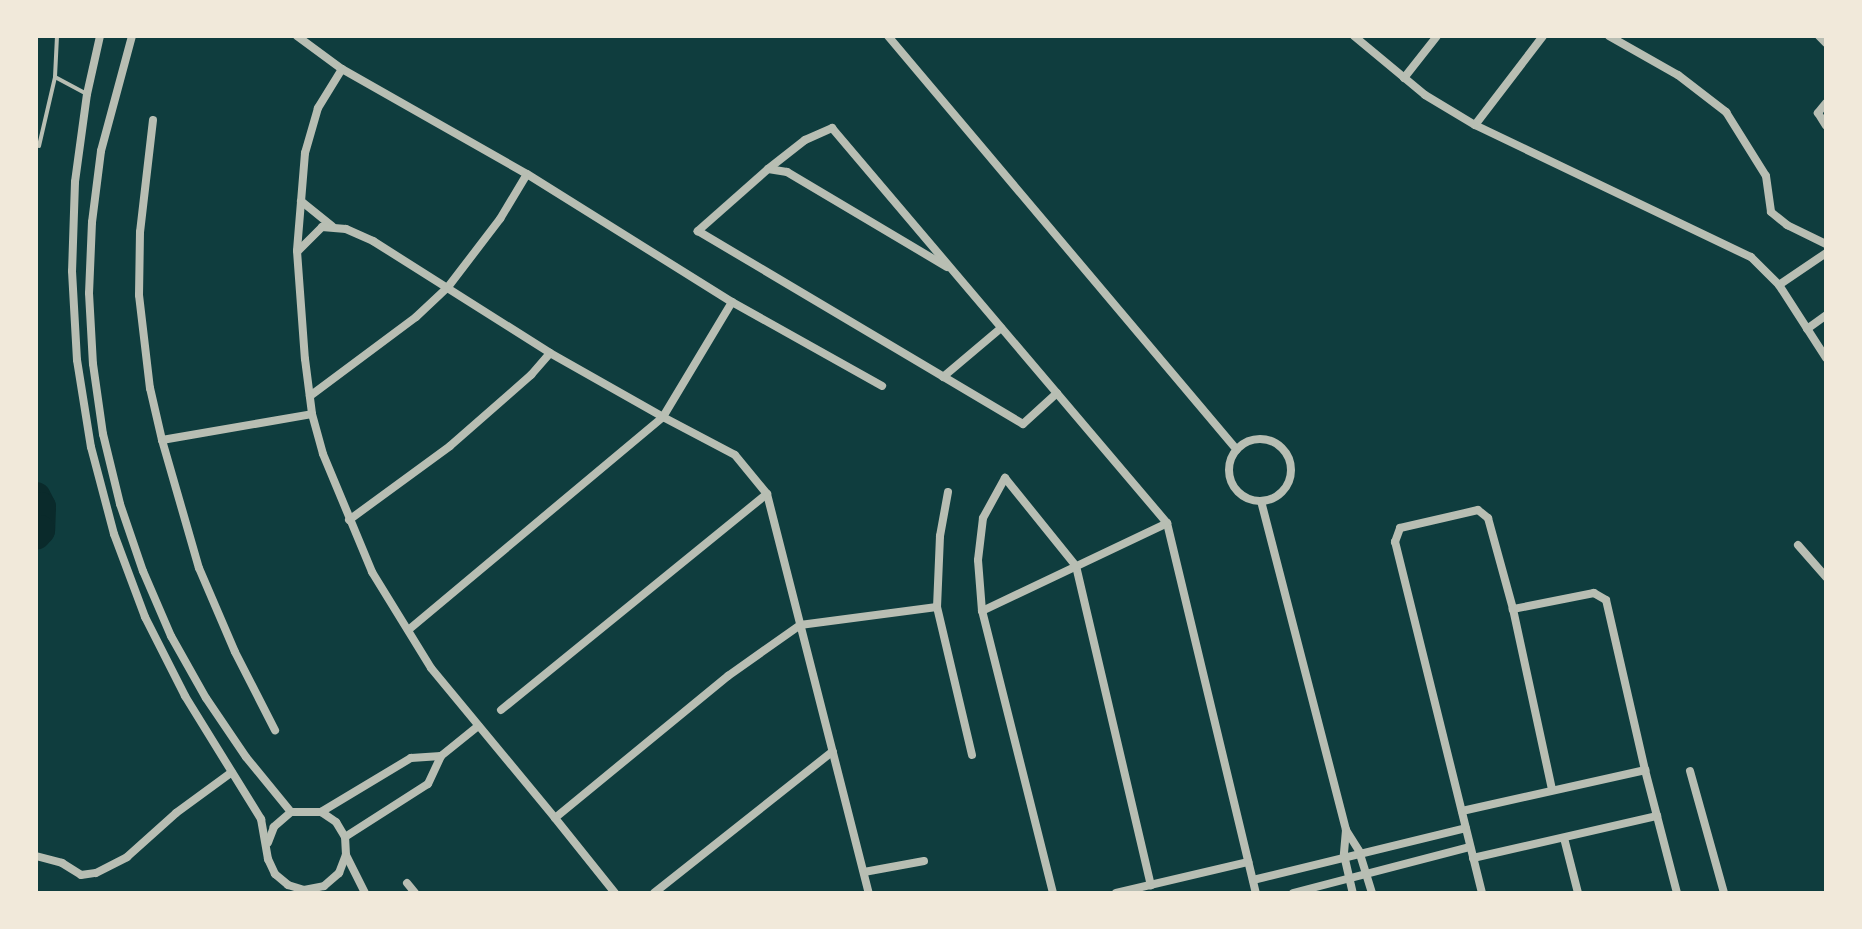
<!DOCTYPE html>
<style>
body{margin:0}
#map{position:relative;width:1862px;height:929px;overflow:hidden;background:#0f3d3e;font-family:Inter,sans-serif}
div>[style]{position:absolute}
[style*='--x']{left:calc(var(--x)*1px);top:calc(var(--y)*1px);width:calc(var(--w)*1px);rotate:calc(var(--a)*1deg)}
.river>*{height:30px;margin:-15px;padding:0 15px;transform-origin:15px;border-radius:15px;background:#0a2a2b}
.service>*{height:4px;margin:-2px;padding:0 2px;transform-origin:2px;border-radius:2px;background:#b8beb3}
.minor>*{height:8px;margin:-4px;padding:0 4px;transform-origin:4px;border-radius:4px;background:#b8beb3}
.minor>.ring{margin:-4px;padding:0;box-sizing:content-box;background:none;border:8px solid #b8beb3;border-radius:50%}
span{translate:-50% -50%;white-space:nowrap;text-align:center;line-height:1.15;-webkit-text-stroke:8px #f1e9da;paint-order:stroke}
.frame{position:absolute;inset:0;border:38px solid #f1e9da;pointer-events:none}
</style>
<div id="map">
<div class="river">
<div style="--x:36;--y:497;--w:11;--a:63"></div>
<div style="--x:41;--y:507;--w:23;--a:92"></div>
<div style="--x:40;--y:530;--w:6;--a:129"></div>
</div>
<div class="service">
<div style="--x:55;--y:77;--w:41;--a:-87.2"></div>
<div style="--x:39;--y:146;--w:71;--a:-76.9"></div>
<div style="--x:55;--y:77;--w:36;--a:28"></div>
</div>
<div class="minor">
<div style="--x:100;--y:36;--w:59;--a:102.6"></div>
<div style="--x:87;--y:94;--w:89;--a:97.8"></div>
<div style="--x:75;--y:182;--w:89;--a:91.9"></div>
<div style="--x:72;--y:271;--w:89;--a:86.8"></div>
<div style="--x:77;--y:360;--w:88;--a:80.9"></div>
<div style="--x:91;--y:447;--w:90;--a:75.2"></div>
<div style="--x:114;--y:534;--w:89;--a:69.5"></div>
<div style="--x:145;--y:617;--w:89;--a:63.1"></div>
<div style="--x:185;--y:696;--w:145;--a:58.3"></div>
<div style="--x:261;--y:819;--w:41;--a:80.1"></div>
<div style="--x:268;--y:859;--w:17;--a:65"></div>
<div style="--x:275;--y:874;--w:17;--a:40"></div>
<div style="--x:288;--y:885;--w:17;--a:17"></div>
<div style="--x:304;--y:890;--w:20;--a:-11"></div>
<div style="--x:324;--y:886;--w:20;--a:-41"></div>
<div style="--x:339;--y:873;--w:19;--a:-69"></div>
<div style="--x:346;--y:855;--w:18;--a:-93"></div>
<div style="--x:345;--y:837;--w:17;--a:-121"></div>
<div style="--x:336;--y:822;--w:18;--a:-146"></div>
<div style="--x:321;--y:812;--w:30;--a:180"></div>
<div style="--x:291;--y:812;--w:23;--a:139"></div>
<div style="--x:274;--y:827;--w:17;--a:111"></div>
<div style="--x:132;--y:36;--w:119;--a:105.1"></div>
<div style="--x:101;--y:151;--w:72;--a:97.2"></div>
<div style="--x:92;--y:222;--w:71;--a:92.4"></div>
<div style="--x:89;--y:293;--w:71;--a:86.8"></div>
<div style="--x:93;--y:364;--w:71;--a:81.9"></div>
<div style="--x:103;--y:434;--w:72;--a:76.3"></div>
<div style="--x:120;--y:504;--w:71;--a:71.1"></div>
<div style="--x:143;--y:571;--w:71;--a:66.7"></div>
<div style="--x:171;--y:636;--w:71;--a:60.6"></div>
<div style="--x:206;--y:698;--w:71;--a:55.9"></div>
<div style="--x:246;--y:757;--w:71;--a:50.7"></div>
<div style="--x:297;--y:36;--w:56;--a:36.3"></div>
<div style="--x:342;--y:69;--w:213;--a:29.6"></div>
<div style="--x:527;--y:174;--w:242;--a:32"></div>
<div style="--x:732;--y:302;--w:172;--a:29.2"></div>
<div style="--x:888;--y:36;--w:541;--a:49.87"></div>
<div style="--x:1354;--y:36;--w:92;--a:39.7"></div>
<div style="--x:1425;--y:95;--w:58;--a:31"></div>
<div style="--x:1475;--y:125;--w:306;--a:25.6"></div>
<div style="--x:1751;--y:257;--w:40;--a:45"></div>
<div style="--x:1779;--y:285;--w:87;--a:57.2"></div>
<div style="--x:1609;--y:36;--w:79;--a:29.5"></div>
<div style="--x:1678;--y:75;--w:61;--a:37.6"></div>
<div style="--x:1726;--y:112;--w:75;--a:58"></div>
<div style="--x:1766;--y:176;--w:36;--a:82"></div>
<div style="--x:1771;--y:212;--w:21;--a:39"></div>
<div style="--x:1787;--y:225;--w:43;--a:26"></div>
<div style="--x:1819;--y:36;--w:10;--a:45"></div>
<div style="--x:342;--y:69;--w:46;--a:121.6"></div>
<div style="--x:318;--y:108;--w:47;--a:106.1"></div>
<div style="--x:305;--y:153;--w:98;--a:94.7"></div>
<div style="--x:297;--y:251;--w:108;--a:85.8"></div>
<div style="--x:305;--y:359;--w:55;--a:82.7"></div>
<div style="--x:312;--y:414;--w:41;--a:74.6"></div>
<div style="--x:323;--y:454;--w:128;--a:67.4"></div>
<div style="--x:372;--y:572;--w:113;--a:58.4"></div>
<div style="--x:431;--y:668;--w:195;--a:50.4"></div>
<div style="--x:555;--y:818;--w:224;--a:-39.4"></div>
<div style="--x:728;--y:676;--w:88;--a:-35.3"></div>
<div style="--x:800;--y:625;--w:138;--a:-7.5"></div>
<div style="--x:1404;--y:78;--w:53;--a:-51.8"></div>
<div style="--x:1826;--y:103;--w:13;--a:129"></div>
<div style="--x:1818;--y:113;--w:15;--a:58"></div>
<div style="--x:153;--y:120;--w:113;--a:96.6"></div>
<div style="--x:140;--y:232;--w:63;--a:90.9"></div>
<div style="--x:139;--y:295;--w:94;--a:83.3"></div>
<div style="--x:150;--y:388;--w:53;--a:77"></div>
<div style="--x:162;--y:440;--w:152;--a:-9.8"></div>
<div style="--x:1475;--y:125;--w:112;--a:-52.6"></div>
<div style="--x:768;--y:169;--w:47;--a:-38.1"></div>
<div style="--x:805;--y:140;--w:30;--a:-24"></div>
<div style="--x:832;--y:128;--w:518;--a:49.7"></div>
<div style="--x:1167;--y:523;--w:381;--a:76.5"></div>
<div style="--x:301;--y:201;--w:40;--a:39"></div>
<div style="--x:298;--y:251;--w:34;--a:-45"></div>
<div style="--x:322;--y:227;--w:24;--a:5"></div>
<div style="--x:346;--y:229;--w:30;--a:24"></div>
<div style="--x:373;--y:241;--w:209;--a:32.3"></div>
<div style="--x:550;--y:353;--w:130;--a:29.5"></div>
<div style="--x:663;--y:417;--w:332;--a:140.1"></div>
<div style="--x:947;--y:267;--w:186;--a:-149.3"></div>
<div style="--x:787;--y:172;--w:19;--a:-171"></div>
<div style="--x:768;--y:169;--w:94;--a:138.5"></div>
<div style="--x:698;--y:231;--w:378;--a:30.7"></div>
<div style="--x:1023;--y:424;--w:46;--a:-42.4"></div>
<div style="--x:1779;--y:285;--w:57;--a:-34.2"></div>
<div style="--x:732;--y:302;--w:134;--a:121"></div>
<div style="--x:663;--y:417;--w:81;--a:27.8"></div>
<div style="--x:735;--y:455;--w:50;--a:50.6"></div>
<div style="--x:767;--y:494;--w:412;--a:75.7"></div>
<div style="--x:1807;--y:329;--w:24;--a:-36"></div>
<div style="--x:943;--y:377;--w:76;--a:-40.2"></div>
<div style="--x:310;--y:396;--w:132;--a:-36.7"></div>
<div style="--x:416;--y:317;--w:44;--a:-43.2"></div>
<div style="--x:448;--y:287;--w:86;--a:-52.6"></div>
<div style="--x:500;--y:219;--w:52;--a:-59"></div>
<div class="ring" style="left:1229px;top:439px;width:54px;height:54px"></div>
<div style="--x:162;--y:440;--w:133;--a:73.9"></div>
<div style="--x:199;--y:568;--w:91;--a:66.8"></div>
<div style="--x:235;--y:652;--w:88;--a:62.9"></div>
<div style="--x:948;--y:492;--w:45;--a:100.3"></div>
<div style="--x:940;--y:536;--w:71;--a:92.4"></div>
<div style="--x:937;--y:607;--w:152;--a:76.7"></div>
<div style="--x:1261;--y:501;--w:340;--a:75.5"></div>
<div style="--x:1346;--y:830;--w:25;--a:95"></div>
<div style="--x:1344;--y:855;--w:39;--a:77"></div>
<div style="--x:349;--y:520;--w:125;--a:-36.2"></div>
<div style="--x:450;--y:446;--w:108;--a:-41.2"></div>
<div style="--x:531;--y:375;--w:29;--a:-49"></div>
<div style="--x:1798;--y:545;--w:43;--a:48.8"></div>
<div style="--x:982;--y:611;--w:205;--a:-25.4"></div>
<div style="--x:501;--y:710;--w:343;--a:-39.1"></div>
<div style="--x:1645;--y:770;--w:127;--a:75.4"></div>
<div style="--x:1690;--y:771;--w:127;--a:74.4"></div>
<div style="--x:1462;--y:811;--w:188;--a:-12.6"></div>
<div style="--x:1645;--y:770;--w:174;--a:-102.9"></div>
<div style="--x:1606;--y:600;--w:14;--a:-150"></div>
<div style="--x:1594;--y:593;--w:83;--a:168.8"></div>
<div style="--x:321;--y:812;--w:105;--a:-31"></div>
<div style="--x:411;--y:758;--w:30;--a:-4"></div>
<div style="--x:555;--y:818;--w:96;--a:51.3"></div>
<div style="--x:1346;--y:830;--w:25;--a:58"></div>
<div style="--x:1359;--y:851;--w:44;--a:72.8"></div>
<div style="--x:345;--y:837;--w:98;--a:-32.6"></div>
<div style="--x:428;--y:784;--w:31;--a:-65"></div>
<div style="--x:441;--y:756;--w:48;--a:-39"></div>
<div style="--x:1564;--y:838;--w:57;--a:75.7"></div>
<div style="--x:346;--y:855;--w:42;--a:63.4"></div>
<div style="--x:36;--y:856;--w:27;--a:15"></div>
<div style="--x:62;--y:863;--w:22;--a:32"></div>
<div style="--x:81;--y:875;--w:15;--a:-8"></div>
<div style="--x:96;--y:873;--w:35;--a:-27"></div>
<div style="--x:127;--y:857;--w:66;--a:-41.9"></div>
<div style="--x:176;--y:813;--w:69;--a:-36.2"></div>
<div style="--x:1473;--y:858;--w:189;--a:-12.9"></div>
<div style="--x:864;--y:872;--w:61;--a:-10.4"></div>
<div style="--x:1253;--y:880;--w:219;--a:-13.7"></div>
<div style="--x:407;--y:883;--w:13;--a:51"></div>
<div style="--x:654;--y:893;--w:228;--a:-38.4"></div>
<div style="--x:1053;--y:893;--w:291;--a:-104.1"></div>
<div style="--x:982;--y:611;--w:51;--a:-94.5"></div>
<div style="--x:978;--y:560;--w:42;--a:-83.2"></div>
<div style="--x:983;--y:518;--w:46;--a:-61.2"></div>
<div style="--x:1005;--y:478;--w:113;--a:51.1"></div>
<div style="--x:1076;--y:566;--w:328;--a:76.8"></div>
<div style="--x:1116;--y:893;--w:136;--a:-13.2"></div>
<div style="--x:1293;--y:893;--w:183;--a:-14.6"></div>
<div style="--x:1482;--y:893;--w:362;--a:-103.9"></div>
<div style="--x:1395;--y:542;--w:15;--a:-70"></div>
<div style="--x:1400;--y:528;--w:80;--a:-13"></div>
<div style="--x:1478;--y:510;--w:13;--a:39"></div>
<div style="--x:1488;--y:518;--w:94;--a:74.6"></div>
<div style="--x:1513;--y:609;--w:184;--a:77.8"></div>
</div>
<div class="frame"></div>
</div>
